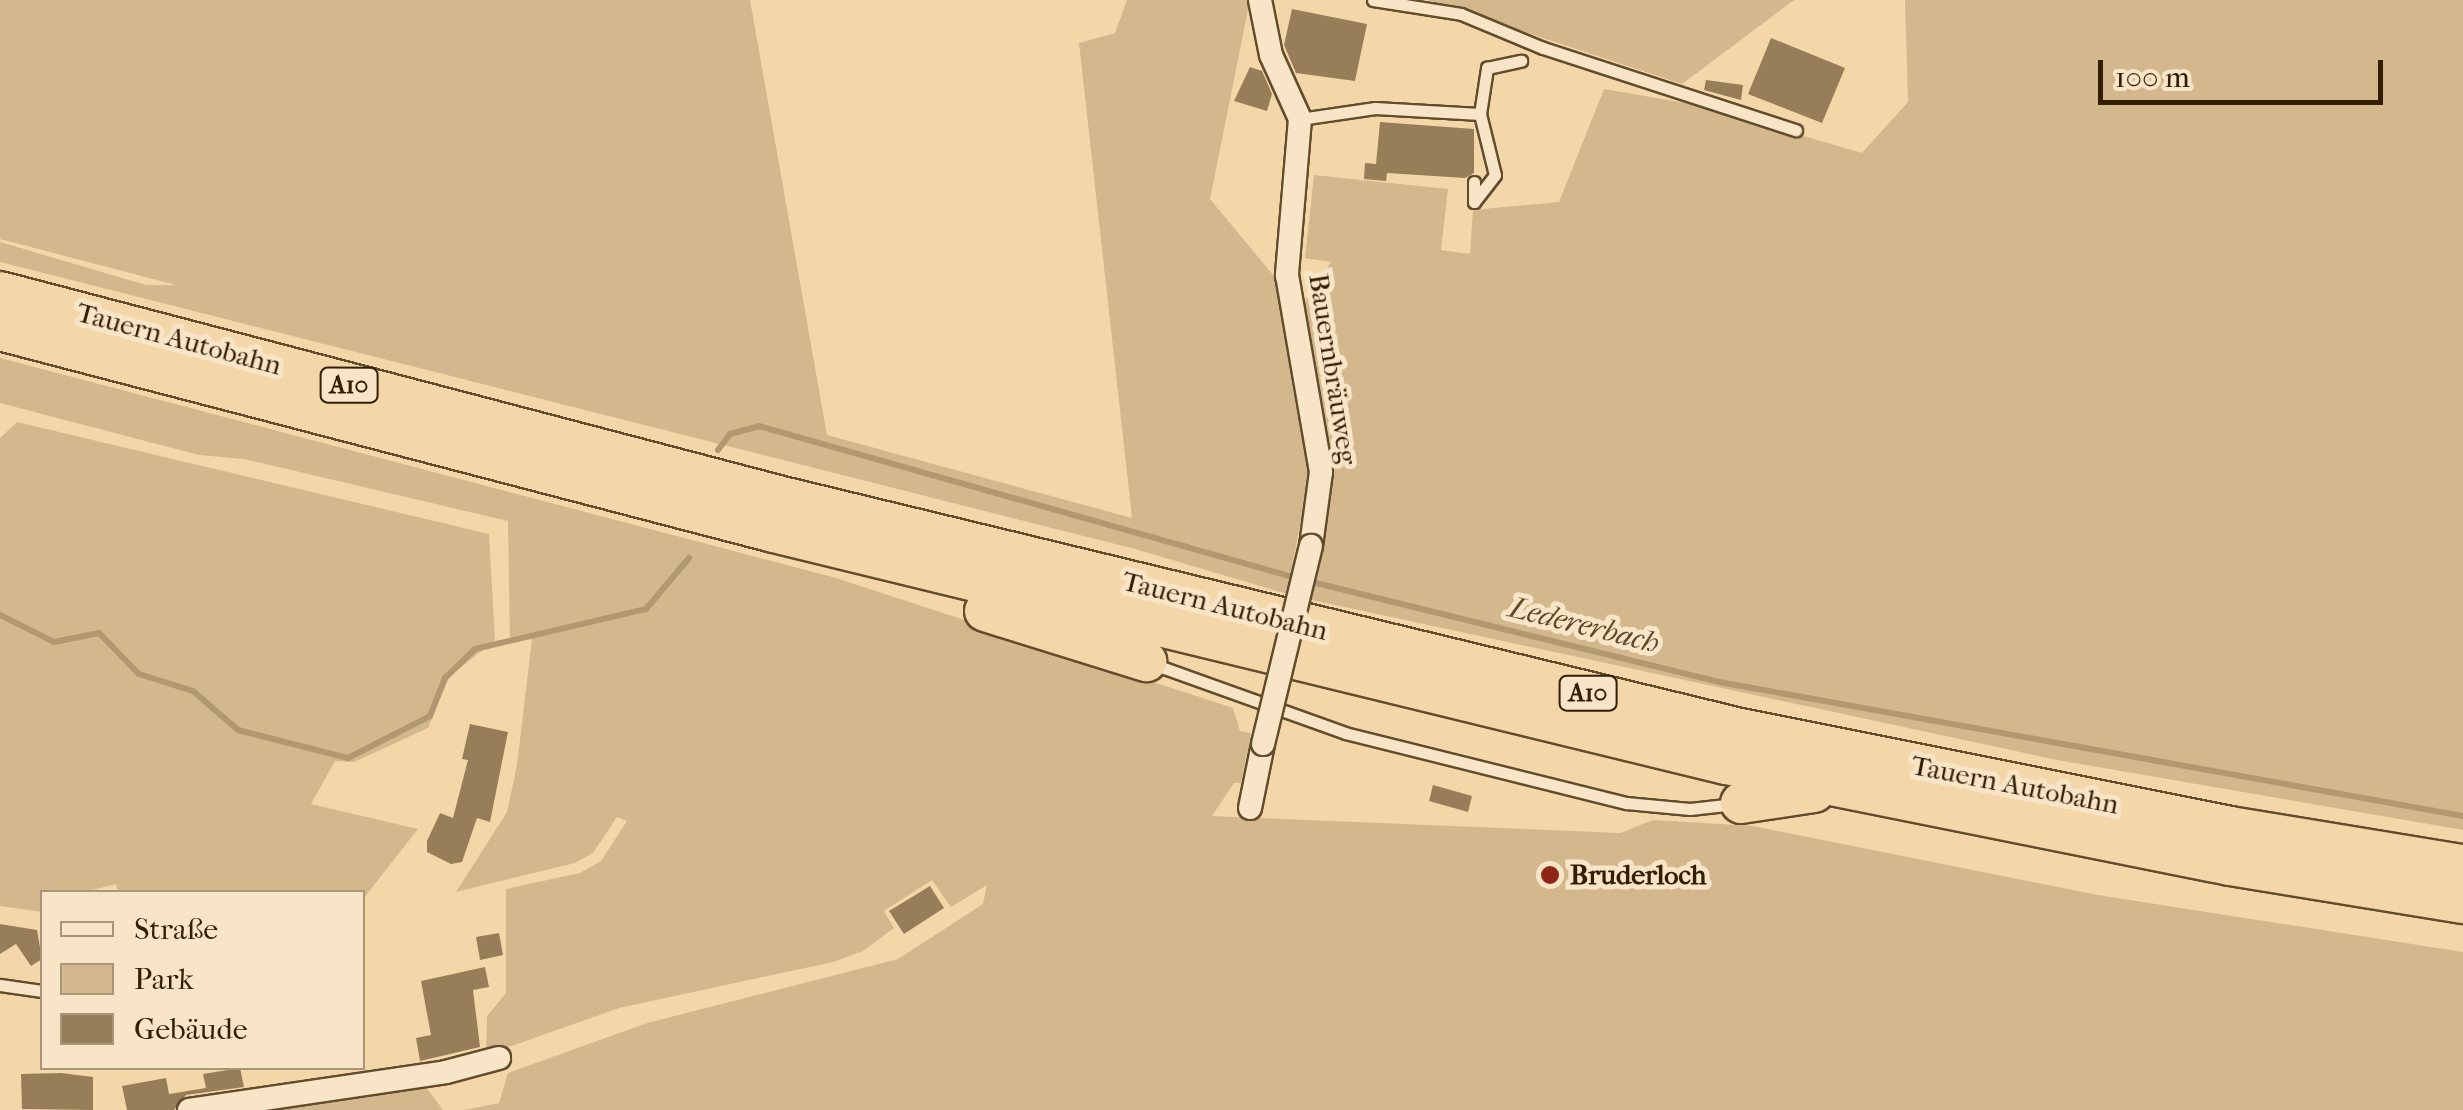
<!DOCTYPE html>
<meta charset="utf-8">
<style>
body{margin:0}
#map{position:relative;width:2463px;height:1110px;overflow:hidden;background:#f4d7a9;font-family:"IM FELL French Canon",serif}
div>[style]{position:absolute}
[style*='--x']{left:calc(var(--x)*1px);top:calc(var(--y)*1px);width:calc(var(--w)*1px);rotate:calc(var(--a)*1deg)}
.green>*{inset:0;background:#d3b88d}
.stream>*{height:6px;margin:-3px;padding:0 3px;transform-origin:3px;border-radius:3px;background:#b29871}
.building>*{inset:0;background:#977e59}
.roads{filter:drop-shadow(2px 0 #624c2c) drop-shadow(-2px 0 #624c2c) drop-shadow(0 2px #624c2c) drop-shadow(0 -2px #624c2c)}
.service>*{height:11px;margin:-5.5px;padding:0 5.5px;transform-origin:5.5px;border-radius:5.5px;background:#f8e5c7}
.minor>*{height:22px;margin:-11px;padding:0 11px;transform-origin:11px;border-radius:11px;background:#f8e5c7}
.motorway>*{height:40px;margin:-20px;padding:0 20px;transform-origin:20px;border-radius:20px;background:#f4d7a9}
.bridges{filter:drop-shadow(2px 0 #624c2c) drop-shadow(-2px 0 #624c2c) drop-shadow(0 2px #624c2c) drop-shadow(0 -2px #624c2c)}
.minor-bridge>*{height:22px;margin:-11px;padding:0 11px;transform-origin:11px;border-radius:11px;background:#f8e5c7}
.dots>*{width:28px;height:28px;translate:-50% -50%;box-sizing:border-box;border:5px solid #f8e5c7;border-radius:50%}
span{translate:-50% -50%;white-space:nowrap;text-align:center;line-height:1.15;-webkit-text-stroke:10px #f8e5c7;paint-order:stroke}
.shield-label span{padding:2px 8px;background:#f8e5c7;border:2px solid;border-radius:8px;-webkit-text-stroke-width:0}
.shield-label{font-size:25px;color:#321e03;font-weight:700}
.street-label{font-size:28px;color:#321e03}
.poi-label{font-size:28px;color:#321e03;font-weight:700}
.left{translate:0 -50%;text-align:left}
.water-label{font-size:30px;color:#5f492a;font-style:italic}
.legend{position:absolute;left:40px;top:890px;width:325px;height:180px;box-sizing:border-box;background:#f8e5c7;border:2px solid #a99579;margin:0;padding:12px 18px;list-style:none;font-size:30px;color:#321e03}
.legend li{display:flex;align-items:center;gap:20px;height:50px}
.legend b{width:50px;border:2px solid #a99579}
.scale{position:absolute;left:2098px;top:60px;width:285px;height:45px;box-sizing:border-box;border:5px solid #321e03;border-top:0;padding-left:12px;font-size:30px;line-height:35px;white-space:nowrap;color:#321e03;-webkit-text-stroke:8px #f8e5c7;paint-order:stroke}
</style>
<div id="map">
<div class="green">
<div style="clip-path:polygon(0 0,750px 0,827px 435px,1132px 518px,1079px 43px,1115px 33px,1127px 0,1250px 0,1210px 199px,1283px 287px,1313px 455px,1287px 594px,1135px 549px,0 262px,0 242px,146px 285px,176px 285px,0 239px)"></div>
<div style="clip-path:polygon(1428px 0,1794px 0,1682px 84px)"></div>
<div style="clip-path:polygon(1905px 0,2463px 0,2463px 830px,2057px 760px,1307px 599px,1328px 504px,1328px 457px,1299px 311px,1331px 262px,1305px 258px,1314px 175px,1448px 189px,1441px 250px,1470px 254px,1473px 210px,1559px 202px,1604px 89px,1697px 105px,1862px 153px,1908px 102px)"></div>
<div style="clip-path:polygon(0 358px,836px 578px,1233px 708px,1240px 731px,1251px 733px,1241px 783px,1234px 783px,1212px 816px,1620px 833px,1653px 820px,1753px 826px,2098px 895px,2463px 952px,2463px 1110px,464px 1110px,499px 1103px,508px 1073px,647px 1023px,898px 959px,983px 904px,987px 885px,951px 907px,932px 880px,884px 911px,894px 928px,863px 951px,833px 962px,619px 1008px,486px 1055px,487px 1016px,506px 993px,506px 889px,580px 873px,601px 861px,627px 821px,617px 817px,593px 853px,575px 863px,456px 892px,507px 812px,517px 765px,532px 639px,510px 641px,508px 521px,244px 459px,199px 455px,0 403px)"></div>
<div style="clip-path:polygon(17px 422px,489px 534px,495px 640px,449px 677px,428px 728px,354px 762px,335px 761px,311px 804px,418px 829px,363px 899px,362px 892px,118px 892px,116px 884px,84px 892px,42px 892px,42px 912px,0 906px,0 438px)"></div>
<div style="clip-path:polygon(426px 1087px,443px 1110px,285px 1110px,321px 1100px)"></div>
</div>
<div class="stream">
<div style="--x:718;--y:450;--w:20;--a:-53"></div>
<div style="--x:730;--y:434;--w:30;--a:-15"></div>
<div style="--x:759;--y:426;--w:558;--a:15.8"></div>
<div style="--x:1308;--y:581;--w:423;--a:13.8"></div>
<div style="--x:1719;--y:682;--w:756;--a:10.21"></div>
<div style="--x:0;--y:615;--w:60;--a:26.6"></div>
<div style="--x:54;--y:642;--w:46;--a:-11.3"></div>
<div style="--x:99;--y:633;--w:57;--a:45.7"></div>
<div style="--x:139;--y:674;--w:57;--a:17.5"></div>
<div style="--x:193;--y:691;--w:60;--a:40.9"></div>
<div style="--x:238;--y:730;--w:114;--a:14.3"></div>
<div style="--x:348;--y:758;--w:92;--a:-27.1"></div>
<div style="--x:430;--y:716;--w:41;--a:-68.5"></div>
<div style="--x:445;--y:678;--w:42;--a:-44"></div>
<div style="--x:475;--y:649;--w:176;--a:-13.2"></div>
<div style="--x:646;--y:609;--w:67;--a:-49.9"></div>
</div>
<div class="building">
<div style="clip-path:polygon(1292px 9px,1367px 24px,1355px 81px,1296px 73px,1284px 45px)"></div>
<div style="clip-path:polygon(1771px 38px,1845px 68px,1822px 123px,1748px 94px)"></div>
<div style="clip-path:polygon(1250px 67px,1262px 71px,1272px 94px,1267px 111px,1234px 101px)"></div>
<div style="clip-path:polygon(1706px 80px,1743px 85px,1741px 100px,1704px 90px)"></div>
<div style="clip-path:polygon(1380px 122px,1474px 129px,1474px 173px,1465px 178px,1387px 173px,1386px 181px,1364px 179px,1365px 163px,1376px 164px)"></div>
<div style="clip-path:polygon(470px 724px,508px 732px,490px 822px,477px 818px,462px 862px,451px 864px,427px 852px,427px 841px,440px 813px,453px 818px,468px 760px,462px 759px)"></div>
<div style="clip-path:polygon(1433px 785px,1472px 796px,1468px 812px,1429px 801px)"></div>
<div style="clip-path:polygon(930px 886px,944px 908px,904px 934px,889px 911px)"></div>
<div style="clip-path:polygon(0 924px,37px 930px,42px 959px,31px 966px,16px 944px,0 954px)"></div>
<div style="clip-path:polygon(499px 933px,503px 955px,480px 960px,476px 937px)"></div>
<div style="clip-path:polygon(485px 967px,489px 987px,473px 990px,480px 1047px,420px 1061px,416px 1038px,431px 1035px,421px 981px)"></div>
<div style="clip-path:polygon(240px 1068px,244px 1087px,186px 1095px,174px 1110px,127px 1110px,122px 1086px,166px 1078px,169px 1094px,206px 1088px,203px 1074px)"></div>
<div style="clip-path:polygon(61px 1073px,93px 1077px,93px 1110px,22px 1109px,21px 1074px)"></div>
</div>
<div class="roads">
<div class="service">
<div style="--x:1373;--y:0;--w:89;--a:9"></div>
<div style="--x:1461;--y:14;--w:89;--a:22.5"></div>
<div style="--x:1543;--y:48;--w:266;--a:18"></div>
<div style="--x:1300;--y:119;--w:76;--a:-8.3"></div>
<div style="--x:1375;--y:108;--w:105;--a:3.3"></div>
<div style="--x:1474;--y:182;--w:20;--a:90"></div>
<div style="--x:1474;--y:202;--w:34;--a:-52"></div>
<div style="--x:1495;--y:175;--w:63;--a:-103.8"></div>
<div style="--x:1480;--y:114;--w:47;--a:-81.3"></div>
<div style="--x:1487;--y:68;--w:35;--a:-12"></div>
<div style="--x:1150;--y:663;--w:207;--a:19.7"></div>
<div style="--x:1345;--y:733;--w:290;--a:14"></div>
<div style="--x:1626;--y:803;--w:64;--a:5.4"></div>
<div style="--x:1690;--y:809;--w:45;--a:-6.3"></div>
<div style="--x:0;--y:985;--w:42;--a:8.1"></div>
</div>
<div class="minor">
<div style="--x:1260;--y:0;--w:56;--a:78.7"></div>
<div style="--x:1271;--y:55;--w:70;--a:65.6"></div>
<div style="--x:1300;--y:119;--w:157;--a:94.8"></div>
<div style="--x:1287;--y:275;--w:200;--a:80.2"></div>
<div style="--x:1321;--y:472;--w:75;--a:97.7"></div>
<div style="--x:1250;--y:808;--w:65;--a:-78.5"></div>
<div style="--x:189;--y:1110;--w:260;--a:-8.4"></div>
<div style="--x:446;--y:1072;--w:55;--a:-14.8"></div>
</div>
<div class="motorway">
<div style="--x:0;--y:292;--w:813;--a:14.69"></div>
<div style="--x:786;--y:498;--w:977;--a:13.61"></div>
<div style="--x:1736;--y:728;--w:504;--a:11.33"></div>
<div style="--x:2230;--y:827;--w:236;--a:9.3"></div>
<div style="--x:0;--y:330;--w:796;--a:14.63"></div>
<div style="--x:770;--y:531;--w:984;--a:13.7"></div>
<div style="--x:1726;--y:764;--w:514;--a:11.33"></div>
<div style="--x:2230;--y:865;--w:236;--a:9.3"></div>
<div style="--x:985;--y:611;--w:169;--a:17.3"></div>
<div style="--x:1741;--y:803;--w:74;--a:-8.6"></div>
</div>
</div>
<div class="bridges">
<div class="minor-bridge">
<div style="--x:1263;--y:744;--w:204;--a:-76.4"></div>
</div>
</div>
<div class="dots">
<div style="left:1550px;top:875px;background:#8f2418"></div>
</div>
<div class="shield-label">
<span style="left:349px;top:385px">A10</span>
<span style="left:1588px;top:693px">A10</span>
</div>
<div class="street-label">
<span style="left:179px;top:339px;rotate:15deg">Tauern Autobahn</span>
<span style="left:1333px;top:369px;rotate:81deg">Bauernbräuweg</span>
<span style="left:1225px;top:606px;rotate:14deg">Tauern Autobahn</span>
<span style="left:2015px;top:785px;rotate:11deg">Tauern Autobahn</span>
</div>
<div class="poi-label">
<span class="left" style="left:1570px;top:875px">Bruderloch</span>
</div>
<div class="water-label">
<span style="left:1584px;top:626px;rotate:14deg">Ledererbach</span>
</div>
<ul class="legend">
<li><b style="height:12px;background:#f8e5c7"></b>Straße</li>
<li><b style="height:28px;background:#d3b88d"></b>Park</li>
<li><b style="height:28px;background:#977e59"></b>Gebäude</li>
</ul>
<div class="scale">100 m</div>
</div>
